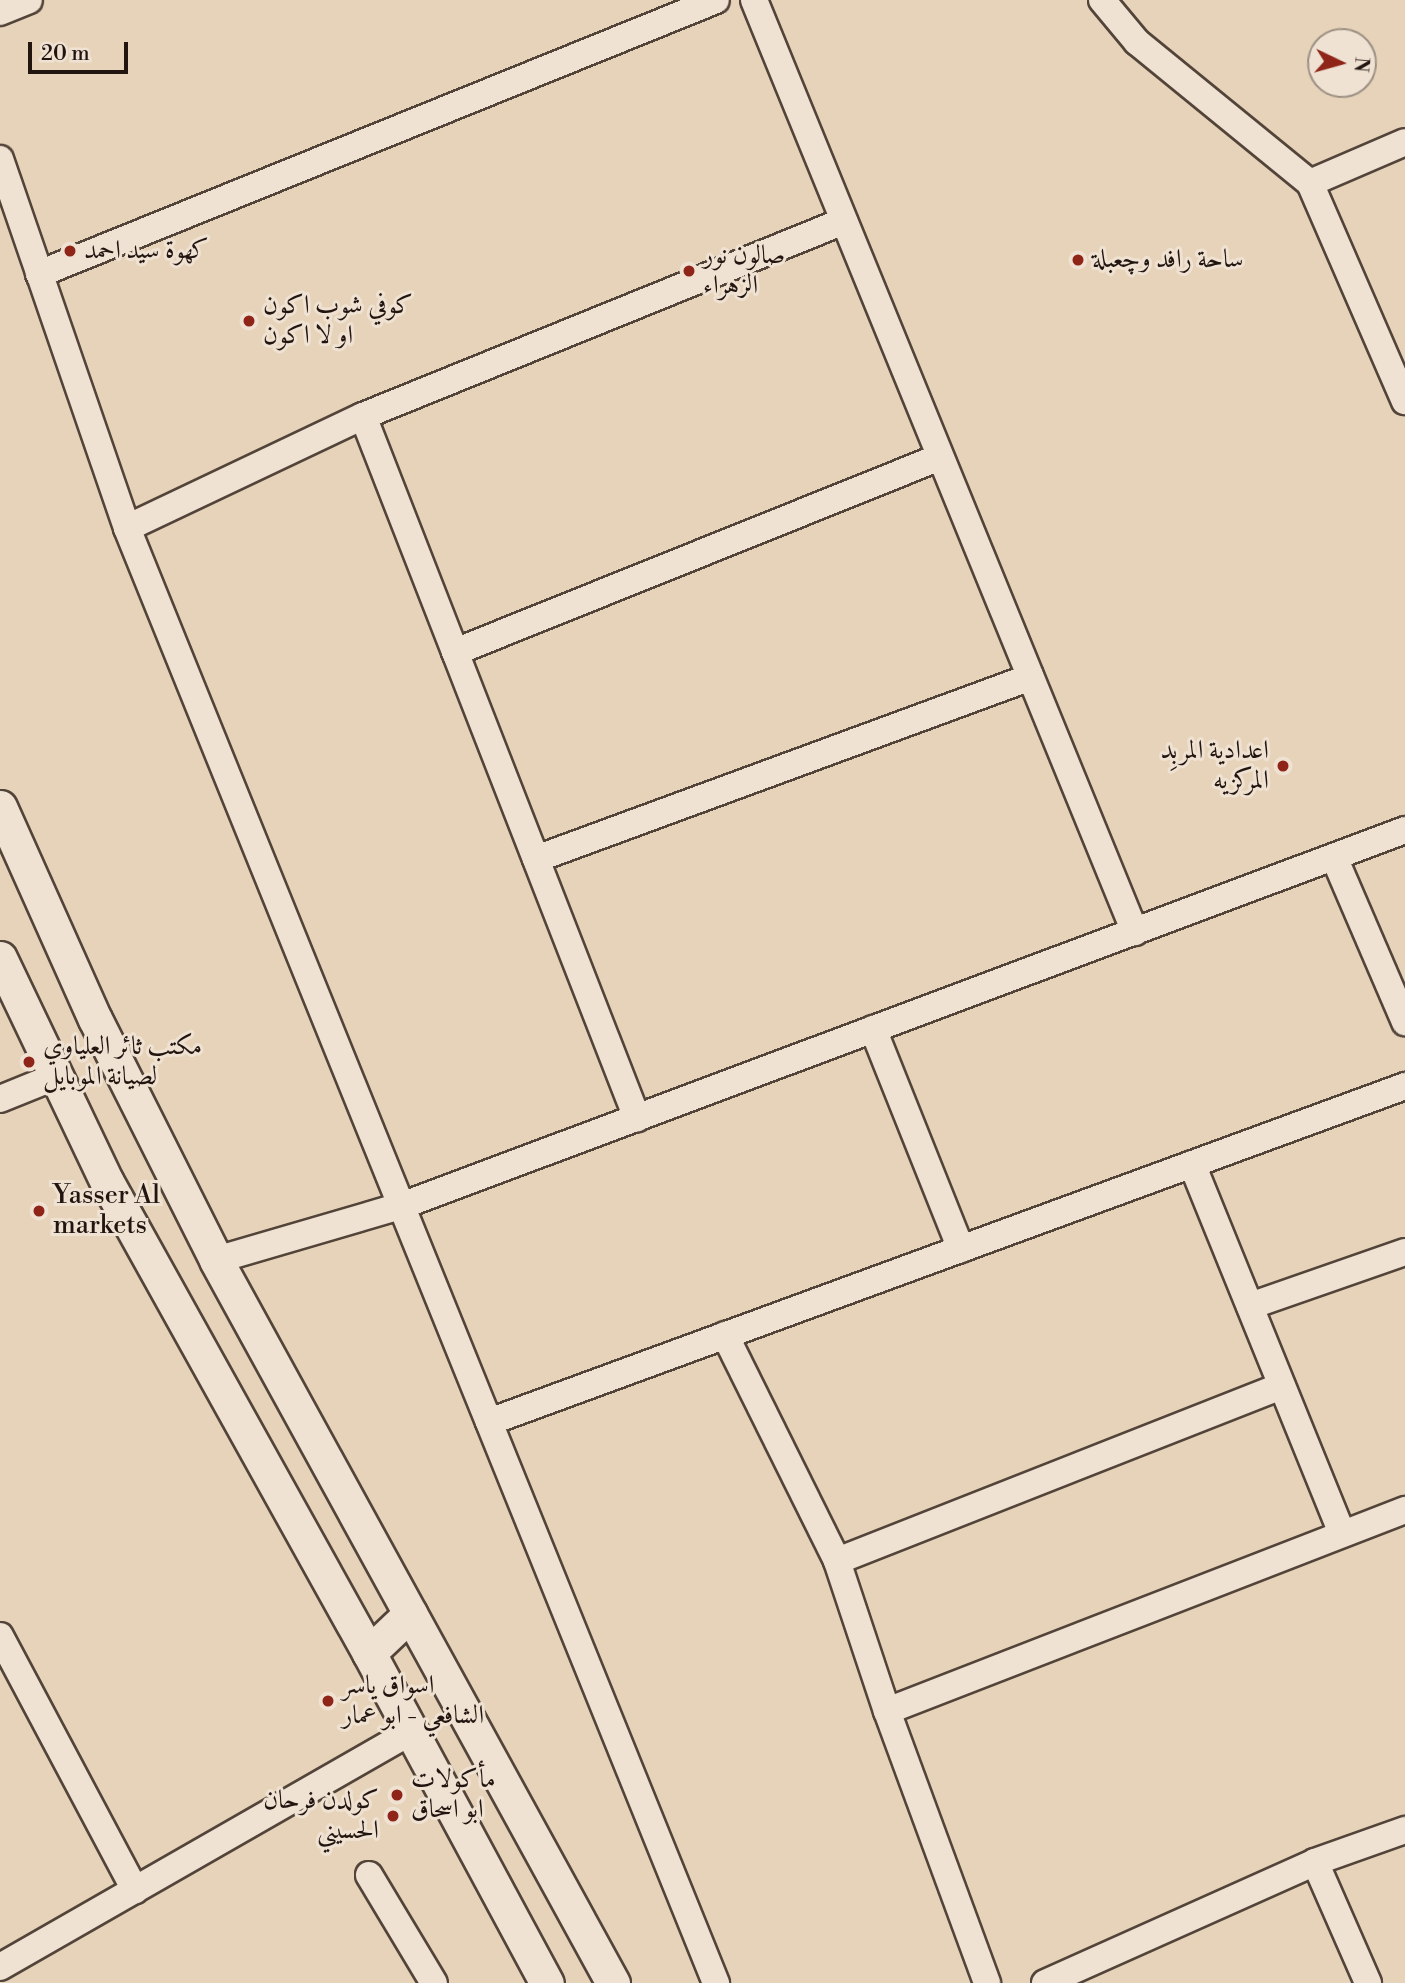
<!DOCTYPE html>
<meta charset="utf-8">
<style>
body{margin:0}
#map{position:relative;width:1405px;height:1983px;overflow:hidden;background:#e6d3b9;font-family:"Libre Bodoni",Amiri,serif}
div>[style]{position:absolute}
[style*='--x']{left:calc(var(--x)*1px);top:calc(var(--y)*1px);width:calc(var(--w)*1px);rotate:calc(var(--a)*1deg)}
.roads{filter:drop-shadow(2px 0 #53443a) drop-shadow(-2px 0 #53443a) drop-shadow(0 2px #53443a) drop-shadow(0 -2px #53443a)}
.minor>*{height:26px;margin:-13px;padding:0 13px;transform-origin:13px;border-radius:13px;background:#efe2d2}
.tertiary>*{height:33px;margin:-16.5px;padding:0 16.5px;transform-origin:16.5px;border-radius:16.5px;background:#efe2d2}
.dots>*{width:19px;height:19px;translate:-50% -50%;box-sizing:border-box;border:4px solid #efe2d2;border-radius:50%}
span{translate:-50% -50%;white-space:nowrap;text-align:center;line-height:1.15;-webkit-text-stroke:6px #efe2d2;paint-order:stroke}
.poi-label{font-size:26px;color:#221510}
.left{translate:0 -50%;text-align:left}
.right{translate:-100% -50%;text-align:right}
.north{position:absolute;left:1307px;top:28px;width:70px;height:70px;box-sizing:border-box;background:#efe2d2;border:2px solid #9d9084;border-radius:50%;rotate:95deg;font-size:19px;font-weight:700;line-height:28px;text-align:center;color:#221510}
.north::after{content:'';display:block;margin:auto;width:24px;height:32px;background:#8f2418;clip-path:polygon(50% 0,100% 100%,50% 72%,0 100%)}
.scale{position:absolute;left:28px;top:42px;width:100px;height:32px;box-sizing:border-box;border:4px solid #221510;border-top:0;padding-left:9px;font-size:21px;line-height:24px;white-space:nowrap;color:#221510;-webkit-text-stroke:5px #efe2d2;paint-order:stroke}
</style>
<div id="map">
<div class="roads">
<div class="minor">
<div style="--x:754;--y:0;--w:1007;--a:67.77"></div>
<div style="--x:1102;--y:0;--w:55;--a:50.2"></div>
<div style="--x:1137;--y:42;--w:223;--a:39.2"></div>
<div style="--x:1310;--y:183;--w:238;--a:66.5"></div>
<div style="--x:0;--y:12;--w:31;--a:-22"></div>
<div style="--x:0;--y:159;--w:390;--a:71"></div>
<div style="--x:127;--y:528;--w:1570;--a:67.96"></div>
<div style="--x:1310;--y:183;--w:103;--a:-23.3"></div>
<div style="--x:39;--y:274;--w:730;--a:-22.03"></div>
<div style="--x:363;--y:416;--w:754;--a:68.68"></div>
<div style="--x:127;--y:528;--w:261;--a:-25.4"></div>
<div style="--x:363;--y:416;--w:519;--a:-22.07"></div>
<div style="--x:455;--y:652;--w:523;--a:-21.9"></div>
<div style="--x:1334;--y:857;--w:180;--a:66.7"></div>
<div style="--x:536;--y:859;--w:527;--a:-20.19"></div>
<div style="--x:873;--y:1029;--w:237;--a:68.2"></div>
<div style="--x:0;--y:1099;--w:61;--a:-22"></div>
<div style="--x:1192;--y:1164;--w:399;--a:67.9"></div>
<div style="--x:216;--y:1260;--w:193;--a:-16.3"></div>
<div style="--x:401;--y:1206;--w:1072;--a:-20.53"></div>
<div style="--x:1250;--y:1306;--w:164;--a:-19.2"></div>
<div style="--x:725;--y:1335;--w:252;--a:63.6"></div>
<div style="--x:837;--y:1561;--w:158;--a:71.6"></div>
<div style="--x:887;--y:1711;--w:290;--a:69.8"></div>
<div style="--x:489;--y:1422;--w:976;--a:-20.14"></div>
<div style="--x:837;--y:1561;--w:478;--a:-21.5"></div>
<div style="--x:0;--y:1636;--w:288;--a:62"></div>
<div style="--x:887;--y:1711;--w:556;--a:-21.21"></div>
<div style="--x:1315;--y:1862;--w:132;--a:66.3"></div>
<div style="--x:369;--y:1875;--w:126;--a:59"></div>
<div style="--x:0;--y:1967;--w:475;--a:-29.8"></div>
<div style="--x:1045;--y:1983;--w:296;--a:-24.1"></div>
<div style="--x:1315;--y:1862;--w:96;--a:-19.6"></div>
</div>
<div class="tertiary">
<div style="--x:0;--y:807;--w:232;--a:65.9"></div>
<div style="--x:95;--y:1019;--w:270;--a:63.3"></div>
<div style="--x:216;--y:1260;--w:825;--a:61.23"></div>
<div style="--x:0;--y:958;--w:248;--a:64.5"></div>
<div style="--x:107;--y:1182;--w:539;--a:60.91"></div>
<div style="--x:369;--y:1653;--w:375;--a:61.7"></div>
<div style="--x:369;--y:1653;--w:57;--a:-43.6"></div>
</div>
</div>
<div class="dots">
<div style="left:70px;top:251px;background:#8f2418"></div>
<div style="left:1078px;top:260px;background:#8f2418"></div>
<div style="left:689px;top:271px;background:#8f2418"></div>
<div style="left:249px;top:321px;background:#8f2418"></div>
<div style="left:1283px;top:766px;background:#8f2418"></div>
<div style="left:29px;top:1062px;background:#8f2418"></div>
<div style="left:39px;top:1211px;background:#8f2418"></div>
<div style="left:328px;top:1701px;background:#8f2418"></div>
<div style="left:397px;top:1795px;background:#8f2418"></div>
<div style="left:393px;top:1816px;background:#8f2418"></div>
</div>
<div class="poi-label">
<span class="left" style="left:84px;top:251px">كهوة سيد احمد</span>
<span class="left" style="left:703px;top:271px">صالون نور<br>الزهراء</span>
<span class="left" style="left:1092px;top:260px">ساحة رافد وچعبلة</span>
<span class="left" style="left:263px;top:321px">كوفي شوب اكون<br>او لا اكون</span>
<span class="right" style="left:1269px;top:766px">اعدادية المربِد<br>المركزيه</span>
<span class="left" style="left:43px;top:1062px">مكتب ثائر العلياوي<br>لصيانة الموبايل</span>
<span class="left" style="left:53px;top:1211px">Yasser Al<br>markets</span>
<span class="left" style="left:342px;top:1701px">اسواق ياسر<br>الشافعي - ابو عمار</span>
<span class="left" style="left:411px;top:1795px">مأكولات<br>ابو اسحاق</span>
<span class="right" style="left:379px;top:1816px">كولدن فرحان<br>الحسيني</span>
</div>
<div class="north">N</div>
<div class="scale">20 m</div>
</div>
